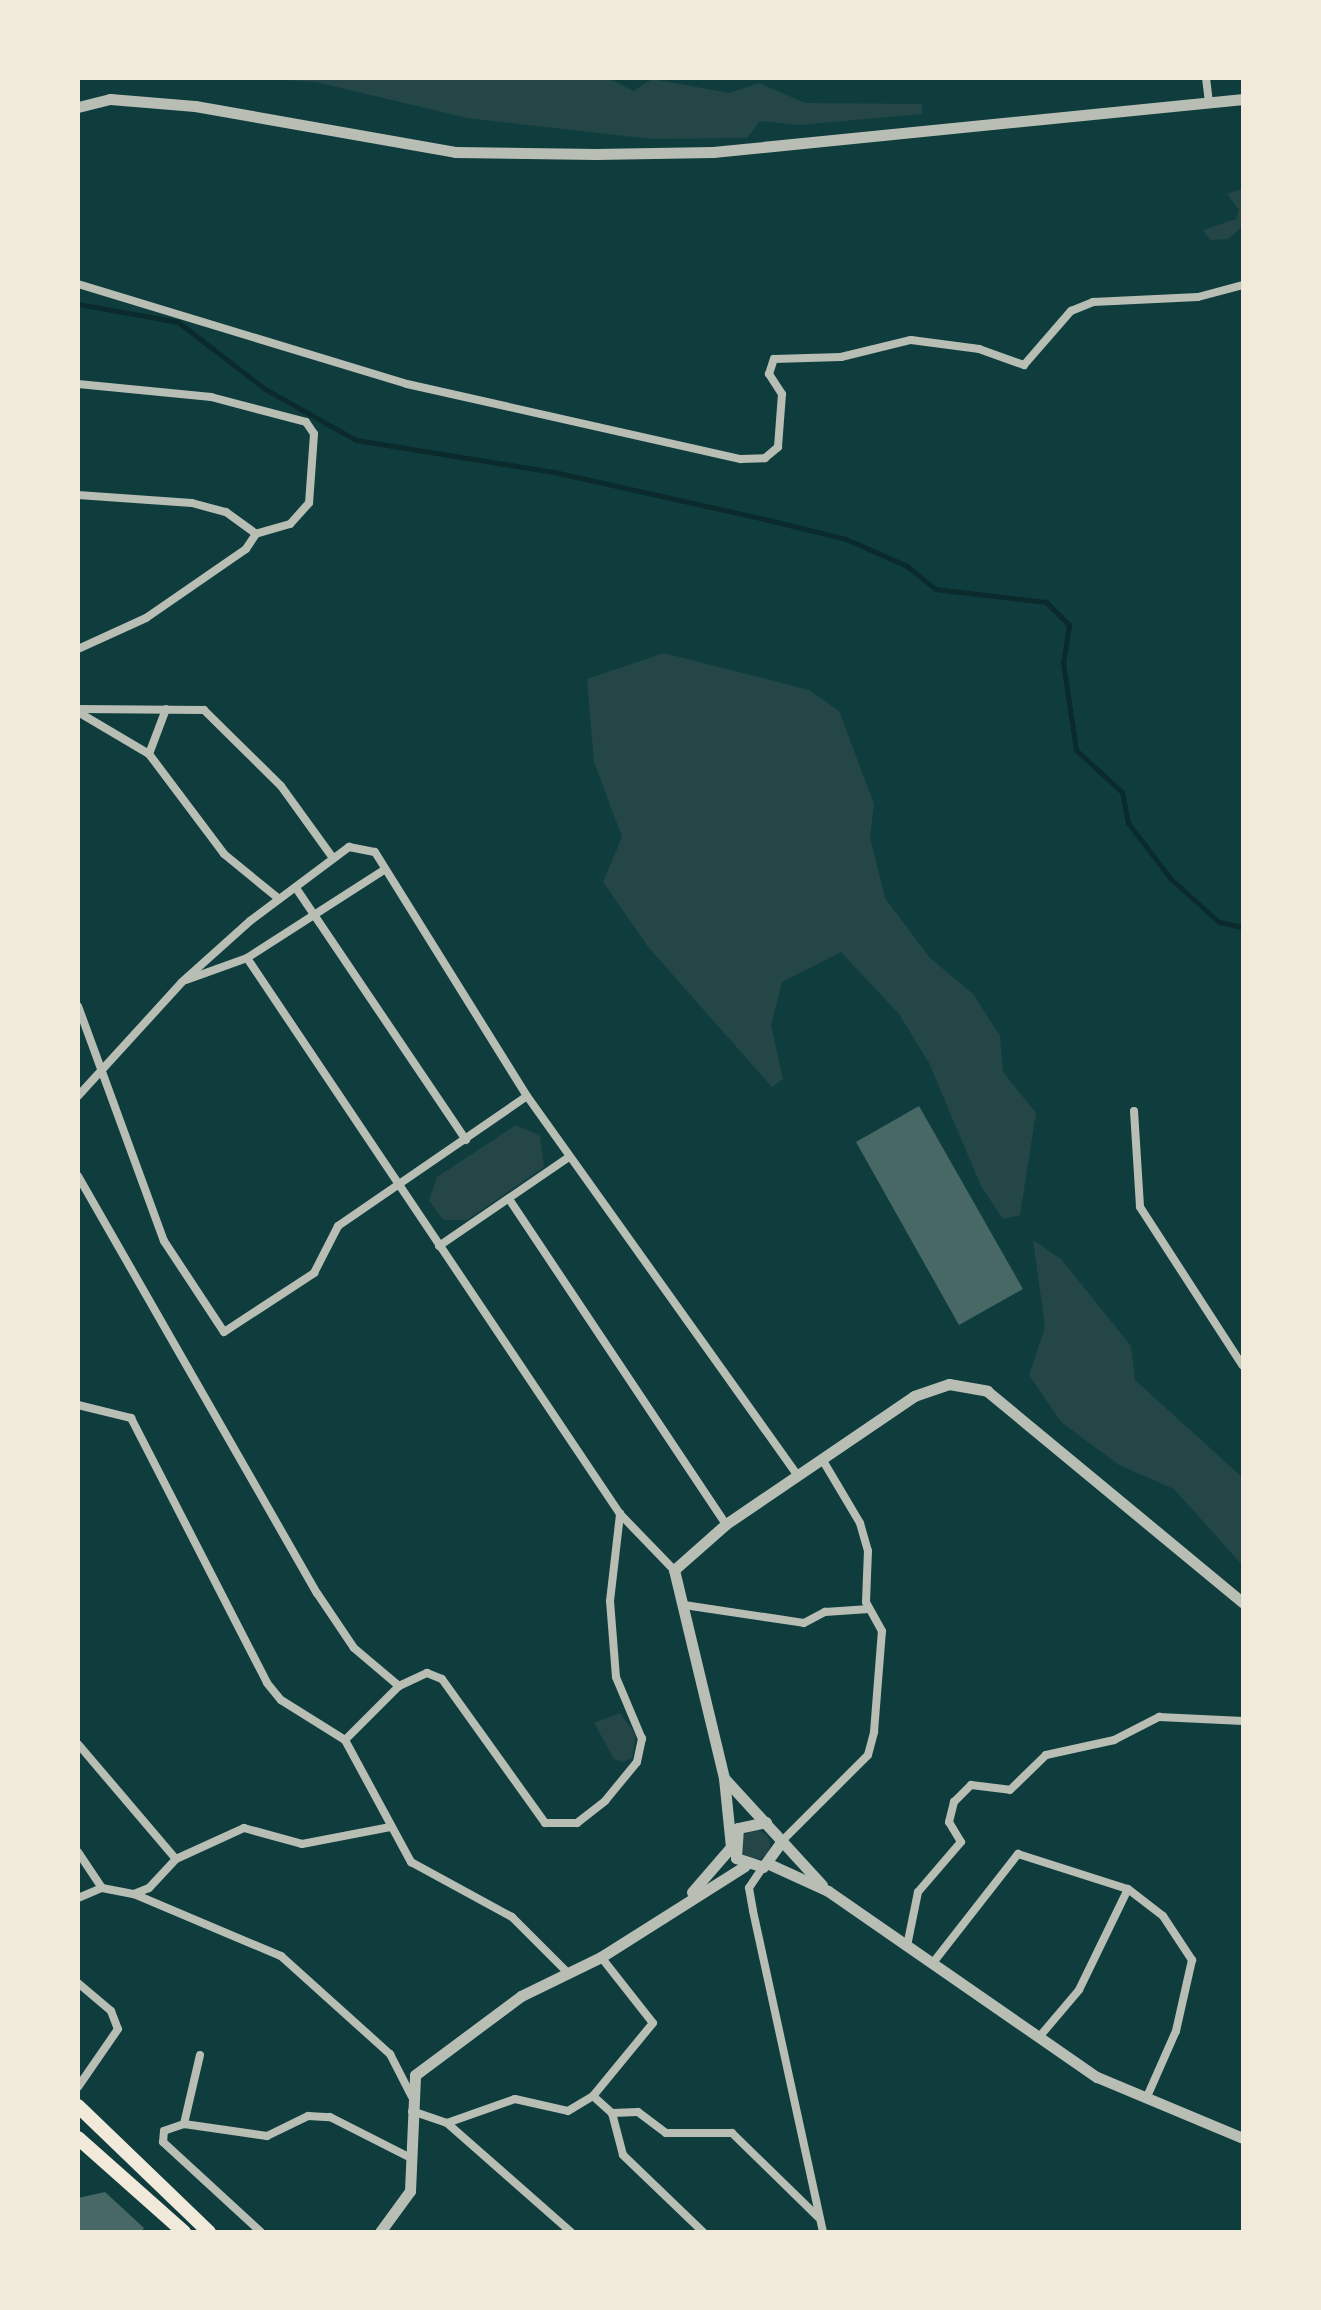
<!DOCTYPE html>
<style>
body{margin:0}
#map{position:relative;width:1321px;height:2310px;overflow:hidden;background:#0f3d3e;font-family:Helvetica,sans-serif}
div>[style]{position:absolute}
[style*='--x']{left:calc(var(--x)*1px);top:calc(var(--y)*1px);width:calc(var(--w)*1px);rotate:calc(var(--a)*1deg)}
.green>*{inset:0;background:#244646}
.round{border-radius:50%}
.stream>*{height:5px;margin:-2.5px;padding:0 2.5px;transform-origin:2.5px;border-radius:2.5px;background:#0a2a2b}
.building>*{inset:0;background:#486865}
.minor>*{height:8px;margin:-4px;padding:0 4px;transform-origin:4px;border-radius:4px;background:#b8beb3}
.tertiary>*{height:11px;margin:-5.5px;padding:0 5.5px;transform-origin:5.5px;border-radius:5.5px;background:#b8beb3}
.primary>*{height:14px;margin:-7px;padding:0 7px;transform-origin:7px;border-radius:7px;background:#f1e9da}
span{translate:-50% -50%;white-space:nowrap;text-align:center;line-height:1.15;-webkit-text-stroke:6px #f1e9da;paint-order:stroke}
.frame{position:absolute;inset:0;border:80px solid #f1e9da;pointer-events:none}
</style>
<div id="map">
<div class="green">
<div style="clip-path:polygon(253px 78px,607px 78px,634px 91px,652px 79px,729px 93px,759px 83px,805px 103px,922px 104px,922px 114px,799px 125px,760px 121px,747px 138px,651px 139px,467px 118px,316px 82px)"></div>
<div style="clip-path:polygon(1243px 188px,1243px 226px,1228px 239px,1210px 240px,1203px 230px,1236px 219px,1239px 210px,1227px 194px)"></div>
<div style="clip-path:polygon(664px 653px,809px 690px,839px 711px,874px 804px,870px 838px,885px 898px,930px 958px,973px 994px,1000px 1036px,1003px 1072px,1036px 1113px,1020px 1215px,1003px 1219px,981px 1186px,929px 1063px,899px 1014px,841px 952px,782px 982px,771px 1025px,783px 1079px,772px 1087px,649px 948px,603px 882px,622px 837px,594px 762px,587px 679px)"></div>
<div style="clip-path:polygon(516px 1125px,540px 1136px,544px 1167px,467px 1220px,443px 1220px,429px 1200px,437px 1177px)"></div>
<div style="clip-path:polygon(1033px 1240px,1061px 1259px,1131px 1346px,1135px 1380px,1243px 1478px,1243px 1566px,1174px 1489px,1119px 1465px,1061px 1422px,1029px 1375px,1045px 1327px)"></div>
<div style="clip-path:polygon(620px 1713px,636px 1735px,632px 1758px,623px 1762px,614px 1759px,594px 1723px)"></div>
<div class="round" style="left:740px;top:1830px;width:30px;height:30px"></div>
</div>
<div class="stream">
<div style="--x:78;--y:304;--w:102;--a:10.2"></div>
<div style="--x:178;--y:322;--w:110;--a:37.6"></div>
<div style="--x:265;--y:389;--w:104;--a:29.3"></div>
<div style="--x:356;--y:440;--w:201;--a:9.2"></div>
<div style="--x:554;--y:472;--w:215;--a:12.6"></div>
<div style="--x:764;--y:519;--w:84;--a:13.7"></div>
<div style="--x:846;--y:539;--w:67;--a:23.9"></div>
<div style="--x:907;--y:566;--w:36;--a:39"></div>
<div style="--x:935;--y:589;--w:112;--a:6.7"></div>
<div style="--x:1046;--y:602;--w:33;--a:45"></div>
<div style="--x:1069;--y:625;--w:37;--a:99"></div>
<div style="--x:1063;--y:662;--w:89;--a:81.6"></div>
<div style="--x:1076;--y:750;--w:62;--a:42.4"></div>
<div style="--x:1122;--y:792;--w:32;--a:79"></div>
<div style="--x:1128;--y:823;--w:71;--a:52.5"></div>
<div style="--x:1171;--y:879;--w:64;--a:41.9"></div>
<div style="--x:1219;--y:922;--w:25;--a:12"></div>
</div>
<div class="building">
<div style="clip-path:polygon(919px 1106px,1023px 1289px,959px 1325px,856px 1142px)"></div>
<div style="clip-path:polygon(105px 2192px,144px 2228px,141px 2232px,78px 2232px,78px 2198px)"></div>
</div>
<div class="minor">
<div style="--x:1206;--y:78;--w:25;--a:83"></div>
<div style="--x:78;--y:284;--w:344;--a:16.9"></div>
<div style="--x:407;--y:384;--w:342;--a:12.7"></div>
<div style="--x:741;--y:459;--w:24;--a:-2"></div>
<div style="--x:765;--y:458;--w:17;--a:-40"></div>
<div style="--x:778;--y:447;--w:53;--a:-85.7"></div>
<div style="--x:782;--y:394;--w:24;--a:-123"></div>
<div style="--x:769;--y:374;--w:16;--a:-72"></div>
<div style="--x:774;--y:359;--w:67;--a:-1.7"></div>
<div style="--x:841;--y:357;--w:72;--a:-13.7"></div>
<div style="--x:911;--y:340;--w:69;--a:7.5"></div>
<div style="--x:979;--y:349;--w:48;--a:19.6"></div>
<div style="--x:1024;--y:365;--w:72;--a:-49"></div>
<div style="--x:1071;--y:311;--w:24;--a:-22"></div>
<div style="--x:1093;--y:302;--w:105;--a:-2.7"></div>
<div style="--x:1198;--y:297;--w:47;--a:-14.9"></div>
<div style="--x:78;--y:384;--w:134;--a:5.6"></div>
<div style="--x:211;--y:397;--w:98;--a:14.7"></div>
<div style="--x:306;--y:422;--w:14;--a:56"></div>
<div style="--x:314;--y:434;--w:69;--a:94.1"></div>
<div style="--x:309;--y:503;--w:28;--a:132"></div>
<div style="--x:290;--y:524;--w:35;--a:164"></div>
<div style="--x:78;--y:495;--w:114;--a:4"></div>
<div style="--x:192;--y:503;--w:35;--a:15"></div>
<div style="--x:226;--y:512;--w:37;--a:36"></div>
<div style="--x:256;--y:534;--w:18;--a:124"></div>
<div style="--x:246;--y:549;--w:121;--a:145.4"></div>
<div style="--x:146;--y:618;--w:75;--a:155.5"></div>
<div style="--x:78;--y:709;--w:126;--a:0.5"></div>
<div style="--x:204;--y:710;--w:108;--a:44.6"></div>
<div style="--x:281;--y:786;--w:89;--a:54.2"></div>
<div style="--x:78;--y:712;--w:82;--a:30.6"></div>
<div style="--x:149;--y:754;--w:125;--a:53.1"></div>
<div style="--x:224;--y:854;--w:71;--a:39.3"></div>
<div style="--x:149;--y:754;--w:48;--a:-69.3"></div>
<div style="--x:296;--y:888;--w:304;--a:56"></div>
<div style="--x:247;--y:958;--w:670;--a:56.14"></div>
<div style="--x:620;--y:1514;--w:78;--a:46"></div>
<div style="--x:186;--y:980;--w:65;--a:-19.8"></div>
<div style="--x:247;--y:958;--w:163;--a:-32.7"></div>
<div style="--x:78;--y:1006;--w:250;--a:69.9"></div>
<div style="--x:164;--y:1241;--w:109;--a:56.6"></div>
<div style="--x:224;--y:1332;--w:108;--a:-33.2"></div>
<div style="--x:314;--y:1273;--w:53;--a:-62.9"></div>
<div style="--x:338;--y:1226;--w:229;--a:-34.5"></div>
<div style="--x:78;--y:1096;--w:154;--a:-47.6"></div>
<div style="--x:182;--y:982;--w:91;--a:-41.9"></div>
<div style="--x:250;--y:921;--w:124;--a:-36.8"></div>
<div style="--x:349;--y:847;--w:26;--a:11"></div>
<div style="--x:375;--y:852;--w:287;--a:58.1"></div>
<div style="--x:527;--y:1096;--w:465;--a:54.5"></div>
<div style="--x:1134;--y:1111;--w:96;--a:86.4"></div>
<div style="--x:1140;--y:1207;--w:189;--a:57.1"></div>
<div style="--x:78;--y:1176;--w:481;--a:60.2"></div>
<div style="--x:317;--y:1593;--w:66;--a:56.1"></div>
<div style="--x:354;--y:1648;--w:59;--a:40.2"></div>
<div style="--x:509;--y:1199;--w:391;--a:56.3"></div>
<div style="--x:439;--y:1246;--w:158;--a:-34.4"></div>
<div style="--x:78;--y:1405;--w:55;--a:13.8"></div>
<div style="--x:131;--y:1418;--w:298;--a:62.8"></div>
<div style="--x:267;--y:1683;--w:22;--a:51"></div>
<div style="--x:281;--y:1700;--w:75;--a:32"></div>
<div style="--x:345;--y:1740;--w:139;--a:61.6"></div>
<div style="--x:411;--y:1862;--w:115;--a:28.6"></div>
<div style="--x:512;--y:1917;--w:81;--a:45"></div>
<div style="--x:684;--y:1605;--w:121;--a:8.5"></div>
<div style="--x:804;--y:1623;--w:24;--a:-28"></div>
<div style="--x:825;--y:1612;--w:44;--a:-3.9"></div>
<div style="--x:345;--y:1740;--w:76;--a:-45"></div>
<div style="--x:399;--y:1686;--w:31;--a:-25"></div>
<div style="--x:427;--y:1673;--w:16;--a:22"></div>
<div style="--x:442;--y:1679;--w:177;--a:54.4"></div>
<div style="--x:545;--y:1823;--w:32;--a:0"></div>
<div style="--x:577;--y:1823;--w:36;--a:-38"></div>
<div style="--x:605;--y:1801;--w:50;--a:-50.6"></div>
<div style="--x:637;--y:1762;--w:24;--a:-78"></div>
<div style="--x:642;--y:1739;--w:67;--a:-112.8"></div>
<div style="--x:616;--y:1677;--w:76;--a:-94.5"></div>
<div style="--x:610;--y:1601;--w:88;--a:-83.4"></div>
<div style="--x:78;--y:1744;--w:151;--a:49.6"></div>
<div style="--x:780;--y:1843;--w:124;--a:-45"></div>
<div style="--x:868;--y:1755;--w:24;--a:-75"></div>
<div style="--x:874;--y:1732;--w:101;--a:-85.5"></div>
<div style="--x:882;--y:1631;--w:33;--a:-119"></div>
<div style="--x:866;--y:1602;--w:51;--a:-87.8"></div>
<div style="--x:868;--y:1551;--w:29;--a:-106"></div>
<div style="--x:860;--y:1523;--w:74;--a:-120.7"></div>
<div style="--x:78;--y:1852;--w:43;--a:56.3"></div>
<div style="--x:763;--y:1867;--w:25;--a:124"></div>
<div style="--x:749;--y:1888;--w:23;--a:80"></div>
<div style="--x:753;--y:1911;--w:329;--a:77.7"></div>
<div style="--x:1128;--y:1889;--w:44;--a:37.6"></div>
<div style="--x:1163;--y:1916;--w:53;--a:56.6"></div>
<div style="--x:1192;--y:1960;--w:73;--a:102.7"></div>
<div style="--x:1176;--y:2031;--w:74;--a:113.8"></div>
<div style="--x:134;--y:1894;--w:160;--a:22.9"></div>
<div style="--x:281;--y:1956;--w:147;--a:42"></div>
<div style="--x:390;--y:2054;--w:48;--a:62.9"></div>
<div style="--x:78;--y:1898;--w:26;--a:-23"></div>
<div style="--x:102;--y:1888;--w:33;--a:11"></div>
<div style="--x:134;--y:1894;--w:16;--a:-22"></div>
<div style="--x:149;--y:1888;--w:40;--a:-47"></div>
<div style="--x:176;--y:1859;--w:75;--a:-24.5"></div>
<div style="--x:244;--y:1828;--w:60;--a:15.4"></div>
<div style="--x:302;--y:1844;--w:90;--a:-10.9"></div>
<div style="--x:907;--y:1946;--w:55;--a:-78.5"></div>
<div style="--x:918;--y:1892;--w:66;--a:-49.3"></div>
<div style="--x:961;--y:1842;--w:23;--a:-121"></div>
<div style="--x:949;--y:1822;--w:21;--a:-76"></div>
<div style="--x:954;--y:1802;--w:24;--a:-45"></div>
<div style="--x:971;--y:1785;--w:39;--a:7"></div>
<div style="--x:1010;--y:1790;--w:50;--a:-44.2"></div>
<div style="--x:1046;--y:1755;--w:70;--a:-12.4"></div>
<div style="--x:1114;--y:1740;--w:51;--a:-27.1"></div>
<div style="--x:1159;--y:1717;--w:84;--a:2.7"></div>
<div style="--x:601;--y:1957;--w:84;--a:51.8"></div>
<div style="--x:653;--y:2023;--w:94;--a:129.4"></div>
<div style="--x:593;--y:2096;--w:25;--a:42"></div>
<div style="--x:612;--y:2113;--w:43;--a:75.3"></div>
<div style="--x:623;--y:2155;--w:111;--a:43.9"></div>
<div style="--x:932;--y:1964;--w:140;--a:-52"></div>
<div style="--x:1018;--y:1854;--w:115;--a:17.7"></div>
<div style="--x:1128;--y:1889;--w:112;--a:115.9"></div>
<div style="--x:1079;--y:1990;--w:60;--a:130.3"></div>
<div style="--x:78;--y:1983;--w:43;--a:40.3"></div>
<div style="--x:111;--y:2011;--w:19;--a:69"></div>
<div style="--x:118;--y:2029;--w:70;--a:124.6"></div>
<div style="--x:200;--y:2055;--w:71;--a:103.1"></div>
<div style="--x:184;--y:2124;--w:21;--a:161"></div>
<div style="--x:164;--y:2131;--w:11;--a:95"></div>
<div style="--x:163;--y:2142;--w:133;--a:42.6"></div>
<div style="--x:412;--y:2111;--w:37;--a:19"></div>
<div style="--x:447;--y:2123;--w:165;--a:41.3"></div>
<div style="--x:612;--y:2113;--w:26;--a:-2"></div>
<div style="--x:638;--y:2112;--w:35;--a:37"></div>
<div style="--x:666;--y:2133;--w:66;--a:0"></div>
<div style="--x:732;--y:2133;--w:120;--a:44.3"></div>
<div style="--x:447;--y:2123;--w:72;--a:-19.4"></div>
<div style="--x:515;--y:2099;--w:54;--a:12.8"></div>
<div style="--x:568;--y:2111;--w:29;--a:-31"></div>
<div style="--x:184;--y:2124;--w:84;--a:8.2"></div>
<div style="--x:267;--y:2136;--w:46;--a:-26"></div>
<div style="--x:308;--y:2116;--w:22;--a:3"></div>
<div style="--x:330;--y:2117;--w:89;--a:26.9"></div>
</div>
<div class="tertiary">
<div style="--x:78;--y:107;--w:33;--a:-14"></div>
<div style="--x:110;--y:99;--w:85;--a:4.7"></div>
<div style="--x:195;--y:106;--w:264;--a:10"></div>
<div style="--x:455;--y:152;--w:141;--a:0.8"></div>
<div style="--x:596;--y:154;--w:117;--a:-1"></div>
<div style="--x:713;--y:152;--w:533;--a:-5.71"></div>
<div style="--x:724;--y:1778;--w:145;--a:47.5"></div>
<div style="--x:766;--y:1822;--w:29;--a:168"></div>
<div style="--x:738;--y:1828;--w:30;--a:94"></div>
<div style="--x:736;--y:1858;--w:28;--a:18"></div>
<div style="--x:763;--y:1867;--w:29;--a:-54"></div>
<div style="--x:731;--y:1847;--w:69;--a:-95.8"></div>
<div style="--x:724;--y:1778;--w:214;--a:-103.5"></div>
<div style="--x:674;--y:1570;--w:69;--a:-41.5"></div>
<div style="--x:726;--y:1524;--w:227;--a:-34.2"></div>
<div style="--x:914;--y:1396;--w:37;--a:-19"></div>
<div style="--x:949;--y:1384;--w:39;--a:10"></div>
<div style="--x:987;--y:1391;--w:332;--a:39.6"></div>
<div style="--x:769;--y:1864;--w:65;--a:24.6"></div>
<div style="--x:828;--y:1891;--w:327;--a:34.7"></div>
<div style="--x:1097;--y:2077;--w:158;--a:22.7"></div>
<div style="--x:692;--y:1892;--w:60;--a:-49.1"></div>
<div style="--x:380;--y:2232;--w:51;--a:-53.8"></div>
<div style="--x:410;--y:2191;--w:116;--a:-87.5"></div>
<div style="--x:415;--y:2075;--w:132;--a:-36.7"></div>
<div style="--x:521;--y:1996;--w:89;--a:-26"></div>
<div style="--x:601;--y:1957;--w:170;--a:-32.3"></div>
</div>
<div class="primary">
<div style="--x:78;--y:2106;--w:182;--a:43.9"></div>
<div style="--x:78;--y:2138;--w:142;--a:41.6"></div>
</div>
<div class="frame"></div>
</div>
